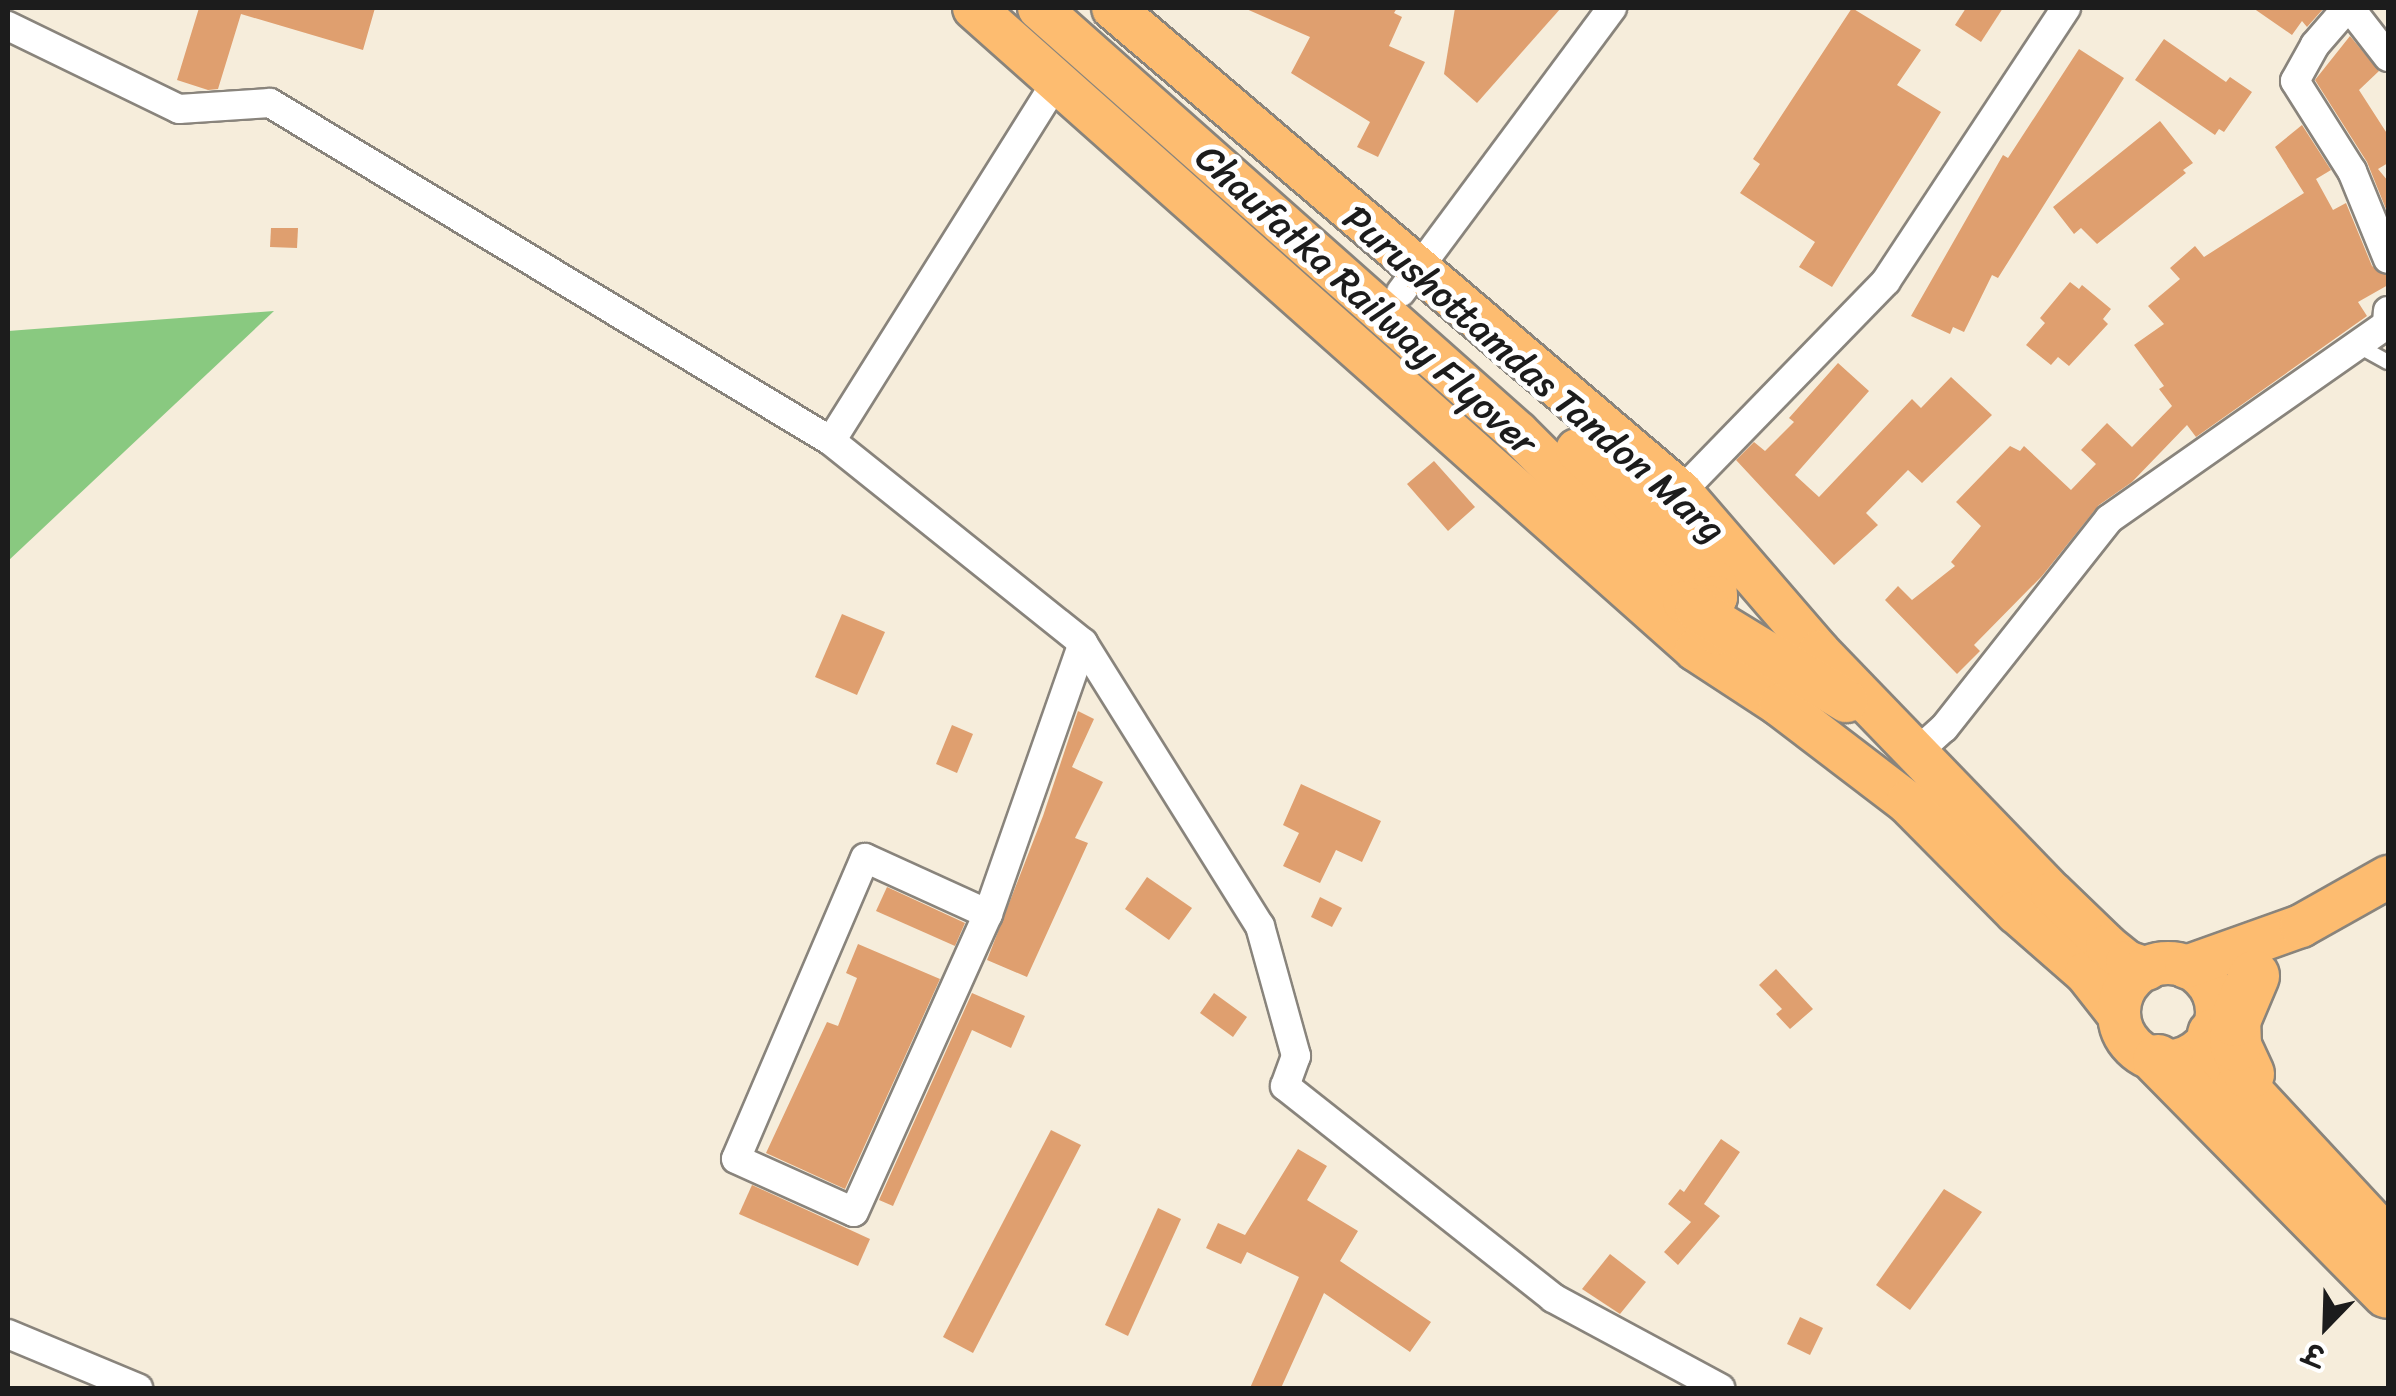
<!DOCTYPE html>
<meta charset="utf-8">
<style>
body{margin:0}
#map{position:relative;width:2396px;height:1396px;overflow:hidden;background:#f6eddb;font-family:Sriracha,"Playpen Sans Deva",sans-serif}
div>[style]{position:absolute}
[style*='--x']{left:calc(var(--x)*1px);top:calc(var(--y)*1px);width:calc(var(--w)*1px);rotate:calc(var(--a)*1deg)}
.green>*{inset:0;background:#89c980}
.building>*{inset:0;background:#df9f6f}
.roads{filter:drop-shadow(2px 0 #89847c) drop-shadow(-2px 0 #89847c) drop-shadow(0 2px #89847c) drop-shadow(0 -2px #89847c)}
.lane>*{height:14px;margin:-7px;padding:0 7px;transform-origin:7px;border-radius:7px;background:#fff}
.street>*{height:28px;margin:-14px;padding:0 14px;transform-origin:14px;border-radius:14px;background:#fff}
.primary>*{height:42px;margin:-21px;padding:0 21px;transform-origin:21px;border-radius:21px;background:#fdbc70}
.primary>.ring{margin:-21px;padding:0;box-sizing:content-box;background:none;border:42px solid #fdbc70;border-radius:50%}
.highway>*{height:50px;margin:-25px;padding:0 25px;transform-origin:25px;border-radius:25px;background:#fdbc70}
span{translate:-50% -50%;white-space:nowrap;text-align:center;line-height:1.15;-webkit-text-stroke:10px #fff;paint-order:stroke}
.street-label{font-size:38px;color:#1c1c1c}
.frame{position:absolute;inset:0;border:10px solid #1c1c1c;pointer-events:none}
.north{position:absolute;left:2276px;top:1276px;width:100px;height:100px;-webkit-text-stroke:8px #fff;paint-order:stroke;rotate:203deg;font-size:28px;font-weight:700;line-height:40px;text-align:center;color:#1c1c1c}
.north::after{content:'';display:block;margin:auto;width:35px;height:45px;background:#1c1c1c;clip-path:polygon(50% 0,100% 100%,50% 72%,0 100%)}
</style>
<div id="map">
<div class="green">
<div style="clip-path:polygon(274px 311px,8px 561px,8px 331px)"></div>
</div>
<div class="building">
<div style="clip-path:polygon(199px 8px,375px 8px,363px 50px,241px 14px,218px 89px,208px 90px,177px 80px)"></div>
<div style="clip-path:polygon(1244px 8px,1397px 8px,1394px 13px,1402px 17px,1389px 46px,1425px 62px,1378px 157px,1357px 147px,1370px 122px,1291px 73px,1310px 37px)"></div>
<div style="clip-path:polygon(1455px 8px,1561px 8px,1477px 103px,1444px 74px)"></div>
<div style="clip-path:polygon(1852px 8px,1921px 50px,1897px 85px,1941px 112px,1832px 287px,1799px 267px,1815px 242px,1740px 193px,1760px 164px,1753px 159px)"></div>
<div style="clip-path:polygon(1966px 8px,2003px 8px,1981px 42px,1955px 25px)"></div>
<div style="clip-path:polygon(2253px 8px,2324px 8px,2307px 27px,2302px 21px,2292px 35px)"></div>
<div style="clip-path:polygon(2350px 36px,2379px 71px,2359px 90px,2388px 135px,2388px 163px,2378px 169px,2388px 181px,2388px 214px,2367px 162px,2315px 80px)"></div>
<div style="clip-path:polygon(2164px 39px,2226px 82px,2230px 77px,2252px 92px,2224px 132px,2219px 129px,2215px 135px,2135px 80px)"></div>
<div style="clip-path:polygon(2079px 49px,2124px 78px,1998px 278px,1992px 275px,1964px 332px,1953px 327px,1950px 334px,1911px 316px,2003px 155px,2008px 158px)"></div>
<div style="clip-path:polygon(2160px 121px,2193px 163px,2183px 170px,2186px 173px,2097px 244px,2081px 228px,2074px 234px,2053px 207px)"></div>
<div style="clip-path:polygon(2302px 125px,2331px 170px,2316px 179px,2333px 210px,2346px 203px,2372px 266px,2388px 276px,2388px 285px,2358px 302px,2367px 316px,2196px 437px,2187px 425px,2132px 482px,2099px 505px,2042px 576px,1974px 645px,1980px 651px,1957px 674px,1885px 600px,1898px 586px,1912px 600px,1955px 566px,1951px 562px,1981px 526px,1956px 502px,2010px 446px,2020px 451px,2024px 446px,2071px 490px,2096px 464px,2081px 450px,2107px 423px,2132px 447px,2172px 406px,2159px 389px,2164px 386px,2134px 345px,2164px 324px,2148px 306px,2180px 279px,2170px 268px,2195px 246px,2204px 257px,2304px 193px,2275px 147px)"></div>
<div style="clip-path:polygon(271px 228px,298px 228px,297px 248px,270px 247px)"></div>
<div style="clip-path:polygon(2070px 282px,2079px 289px,2082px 285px,2111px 309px,2103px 319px,2108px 324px,2069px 366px,2058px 357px,2051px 365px,2026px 345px,2045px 323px,2040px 318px)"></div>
<div style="clip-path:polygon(1838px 363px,1869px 391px,1795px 475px,1819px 497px,1912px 399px,1921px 408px,1951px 377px,1992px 415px,1922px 483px,1908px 470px,1866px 513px,1878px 525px,1834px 565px,1736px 460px,1754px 442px,1765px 451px,1794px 422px,1789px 418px)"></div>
<div style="clip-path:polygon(1434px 461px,1475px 507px,1448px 531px,1407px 484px)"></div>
<div style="clip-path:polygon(842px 614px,885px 632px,857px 695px,815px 677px)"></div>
<div style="clip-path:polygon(1078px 711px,1094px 719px,1072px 767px,1103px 782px,1075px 838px,1088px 843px,1027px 977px,987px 960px,1043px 816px)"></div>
<div style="clip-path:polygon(952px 725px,973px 734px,957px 773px,936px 764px)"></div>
<div style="clip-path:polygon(1301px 784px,1381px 821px,1362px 862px,1336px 850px,1320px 883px,1283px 866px,1299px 833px,1283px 825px)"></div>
<div style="clip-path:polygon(1147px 877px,1192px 908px,1169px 940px,1125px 909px)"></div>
<div style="clip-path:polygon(887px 887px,965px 923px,955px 946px,876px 911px)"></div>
<div style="clip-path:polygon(1320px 897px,1342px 908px,1332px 927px,1311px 917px)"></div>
<div style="clip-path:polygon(858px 944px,940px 979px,845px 1189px,766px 1153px,827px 1022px,838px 1026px,857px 978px,846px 973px)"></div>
<div style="clip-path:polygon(1776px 969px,1813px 1009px,1790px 1029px,1776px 1014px,1782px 1009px,1759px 985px)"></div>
<div style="clip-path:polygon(972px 993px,1025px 1016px,1011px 1048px,972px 1030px,893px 1206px,879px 1200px)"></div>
<div style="clip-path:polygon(1214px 993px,1247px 1017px,1233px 1037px,1200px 1013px)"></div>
<div style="clip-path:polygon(1051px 1130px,1081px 1145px,973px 1353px,943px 1337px)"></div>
<div style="clip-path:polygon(1721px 1139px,1740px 1152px,1704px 1204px,1720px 1216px,1678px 1265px,1664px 1252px,1691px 1222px,1668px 1204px,1680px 1189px,1684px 1192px)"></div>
<div style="clip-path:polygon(1298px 1149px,1327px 1166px,1307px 1200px,1358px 1231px,1340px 1261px,1431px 1322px,1410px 1352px,1324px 1293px,1281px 1388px,1250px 1388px,1299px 1277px,1247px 1252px,1241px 1264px,1206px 1248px,1218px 1223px,1245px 1235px)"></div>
<div style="clip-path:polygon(752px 1185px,870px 1239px,858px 1266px,739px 1214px)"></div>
<div style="clip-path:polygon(1944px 1189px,1982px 1212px,1910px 1310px,1876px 1285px)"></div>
<div style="clip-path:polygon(1158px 1208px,1181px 1219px,1128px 1336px,1105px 1325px)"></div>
<div style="clip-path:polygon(1610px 1254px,1646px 1282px,1620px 1314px,1582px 1289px)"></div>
<div style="clip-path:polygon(1800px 1317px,1823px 1328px,1810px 1355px,1787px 1344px)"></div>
</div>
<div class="roads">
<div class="lane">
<div style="--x:2357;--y:345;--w:35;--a:29"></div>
</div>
<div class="street">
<div style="--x:2347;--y:8;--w:49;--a:130.9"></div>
<div style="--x:2315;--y:45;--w:41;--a:119.1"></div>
<div style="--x:2295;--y:81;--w:107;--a:57.7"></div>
<div style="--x:2352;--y:171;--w:95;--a:67.8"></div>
<div style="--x:2350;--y:8;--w:62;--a:52.2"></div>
<div style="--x:8;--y:26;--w:190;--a:25.9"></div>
<div style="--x:179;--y:109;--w:91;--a:-3.8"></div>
<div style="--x:270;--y:103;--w:655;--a:31.07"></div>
<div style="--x:831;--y:441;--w:323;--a:38.7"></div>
<div style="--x:1083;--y:643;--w:334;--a:58"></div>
<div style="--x:1260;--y:926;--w:135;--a:74.5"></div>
<div style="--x:1296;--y:1056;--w:32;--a:110"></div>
<div style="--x:1285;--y:1086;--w:342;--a:38.3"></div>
<div style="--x:1553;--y:1298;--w:190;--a:28.3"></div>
<div style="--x:1401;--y:292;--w:354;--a:-53.4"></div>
<div style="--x:831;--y:441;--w:427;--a:-57.9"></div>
<div style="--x:1681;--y:492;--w:294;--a:-45.8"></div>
<div style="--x:1886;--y:281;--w:327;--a:-56.6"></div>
<div style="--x:1917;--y:752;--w:36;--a:-42"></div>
<div style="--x:1944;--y:728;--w:266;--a:-51.7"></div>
<div style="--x:2109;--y:519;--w:340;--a:-35"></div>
<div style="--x:2387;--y:324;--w:13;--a:-86"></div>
<div style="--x:988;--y:914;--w:135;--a:-155.5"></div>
<div style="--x:865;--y:858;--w:327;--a:113.2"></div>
<div style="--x:736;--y:1159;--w:129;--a:24.2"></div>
<div style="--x:854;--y:1212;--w:327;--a:-65.8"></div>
<div style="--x:988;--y:914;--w:287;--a:-70.7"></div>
<div style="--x:8;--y:1334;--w:141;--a:22.6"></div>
</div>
<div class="primary">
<div style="--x:974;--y:8;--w:966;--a:41.64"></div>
<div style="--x:1696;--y:650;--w:100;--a:33.2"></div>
<div style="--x:1780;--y:705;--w:160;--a:37.4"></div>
<div style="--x:1907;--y:802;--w:155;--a:45.3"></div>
<div style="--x:2016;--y:912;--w:93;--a:41.1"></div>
<div style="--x:2086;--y:973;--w:53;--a:51.8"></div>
<div style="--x:1039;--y:8;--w:640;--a:41.58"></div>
<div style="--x:1518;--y:433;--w:283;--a:45"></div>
<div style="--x:1113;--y:8;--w:746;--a:40.43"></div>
<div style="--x:1681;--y:492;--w:211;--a:49.2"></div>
<div style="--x:1819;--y:652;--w:335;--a:46"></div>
<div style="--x:2052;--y:893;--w:76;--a:43.9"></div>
<div style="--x:2107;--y:946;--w:26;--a:39"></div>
<div style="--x:2127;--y:962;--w:21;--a:19"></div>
<div style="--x:1577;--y:450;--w:191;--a:43.7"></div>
<div style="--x:1715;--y:582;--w:15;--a:86"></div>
<div style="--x:1716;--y:597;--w:12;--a:132"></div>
<div style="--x:1708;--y:606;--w:8;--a:157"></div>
<div style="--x:1701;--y:609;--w:18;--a:-158"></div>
<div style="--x:1697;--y:610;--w:175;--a:31.4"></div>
<div class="ring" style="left:2119px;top:963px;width:56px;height:56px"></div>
<div style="--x:2186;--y:967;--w:122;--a:-19.6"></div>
<div style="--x:2301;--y:926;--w:100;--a:-29.4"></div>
</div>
<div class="highway">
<div style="--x:2213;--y:1034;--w:20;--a:79"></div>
<div style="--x:2217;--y:1054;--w:40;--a:53"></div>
<div style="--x:2241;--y:1086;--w:216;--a:47.1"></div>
<div style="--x:2158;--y:1060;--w:327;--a:45.4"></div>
<div style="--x:2249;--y:1074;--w:31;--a:-115"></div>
<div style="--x:2236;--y:1046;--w:25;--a:-92"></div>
<div style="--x:2235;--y:1021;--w:49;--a:-67.1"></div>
</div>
</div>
<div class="street-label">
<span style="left:1366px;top:300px;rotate:42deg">Chaufatka Railway Flyover</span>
<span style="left:1534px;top:374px;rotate:41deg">Purushottamdas Tandon Marg</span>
</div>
<div class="frame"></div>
<div class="north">उ</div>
</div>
